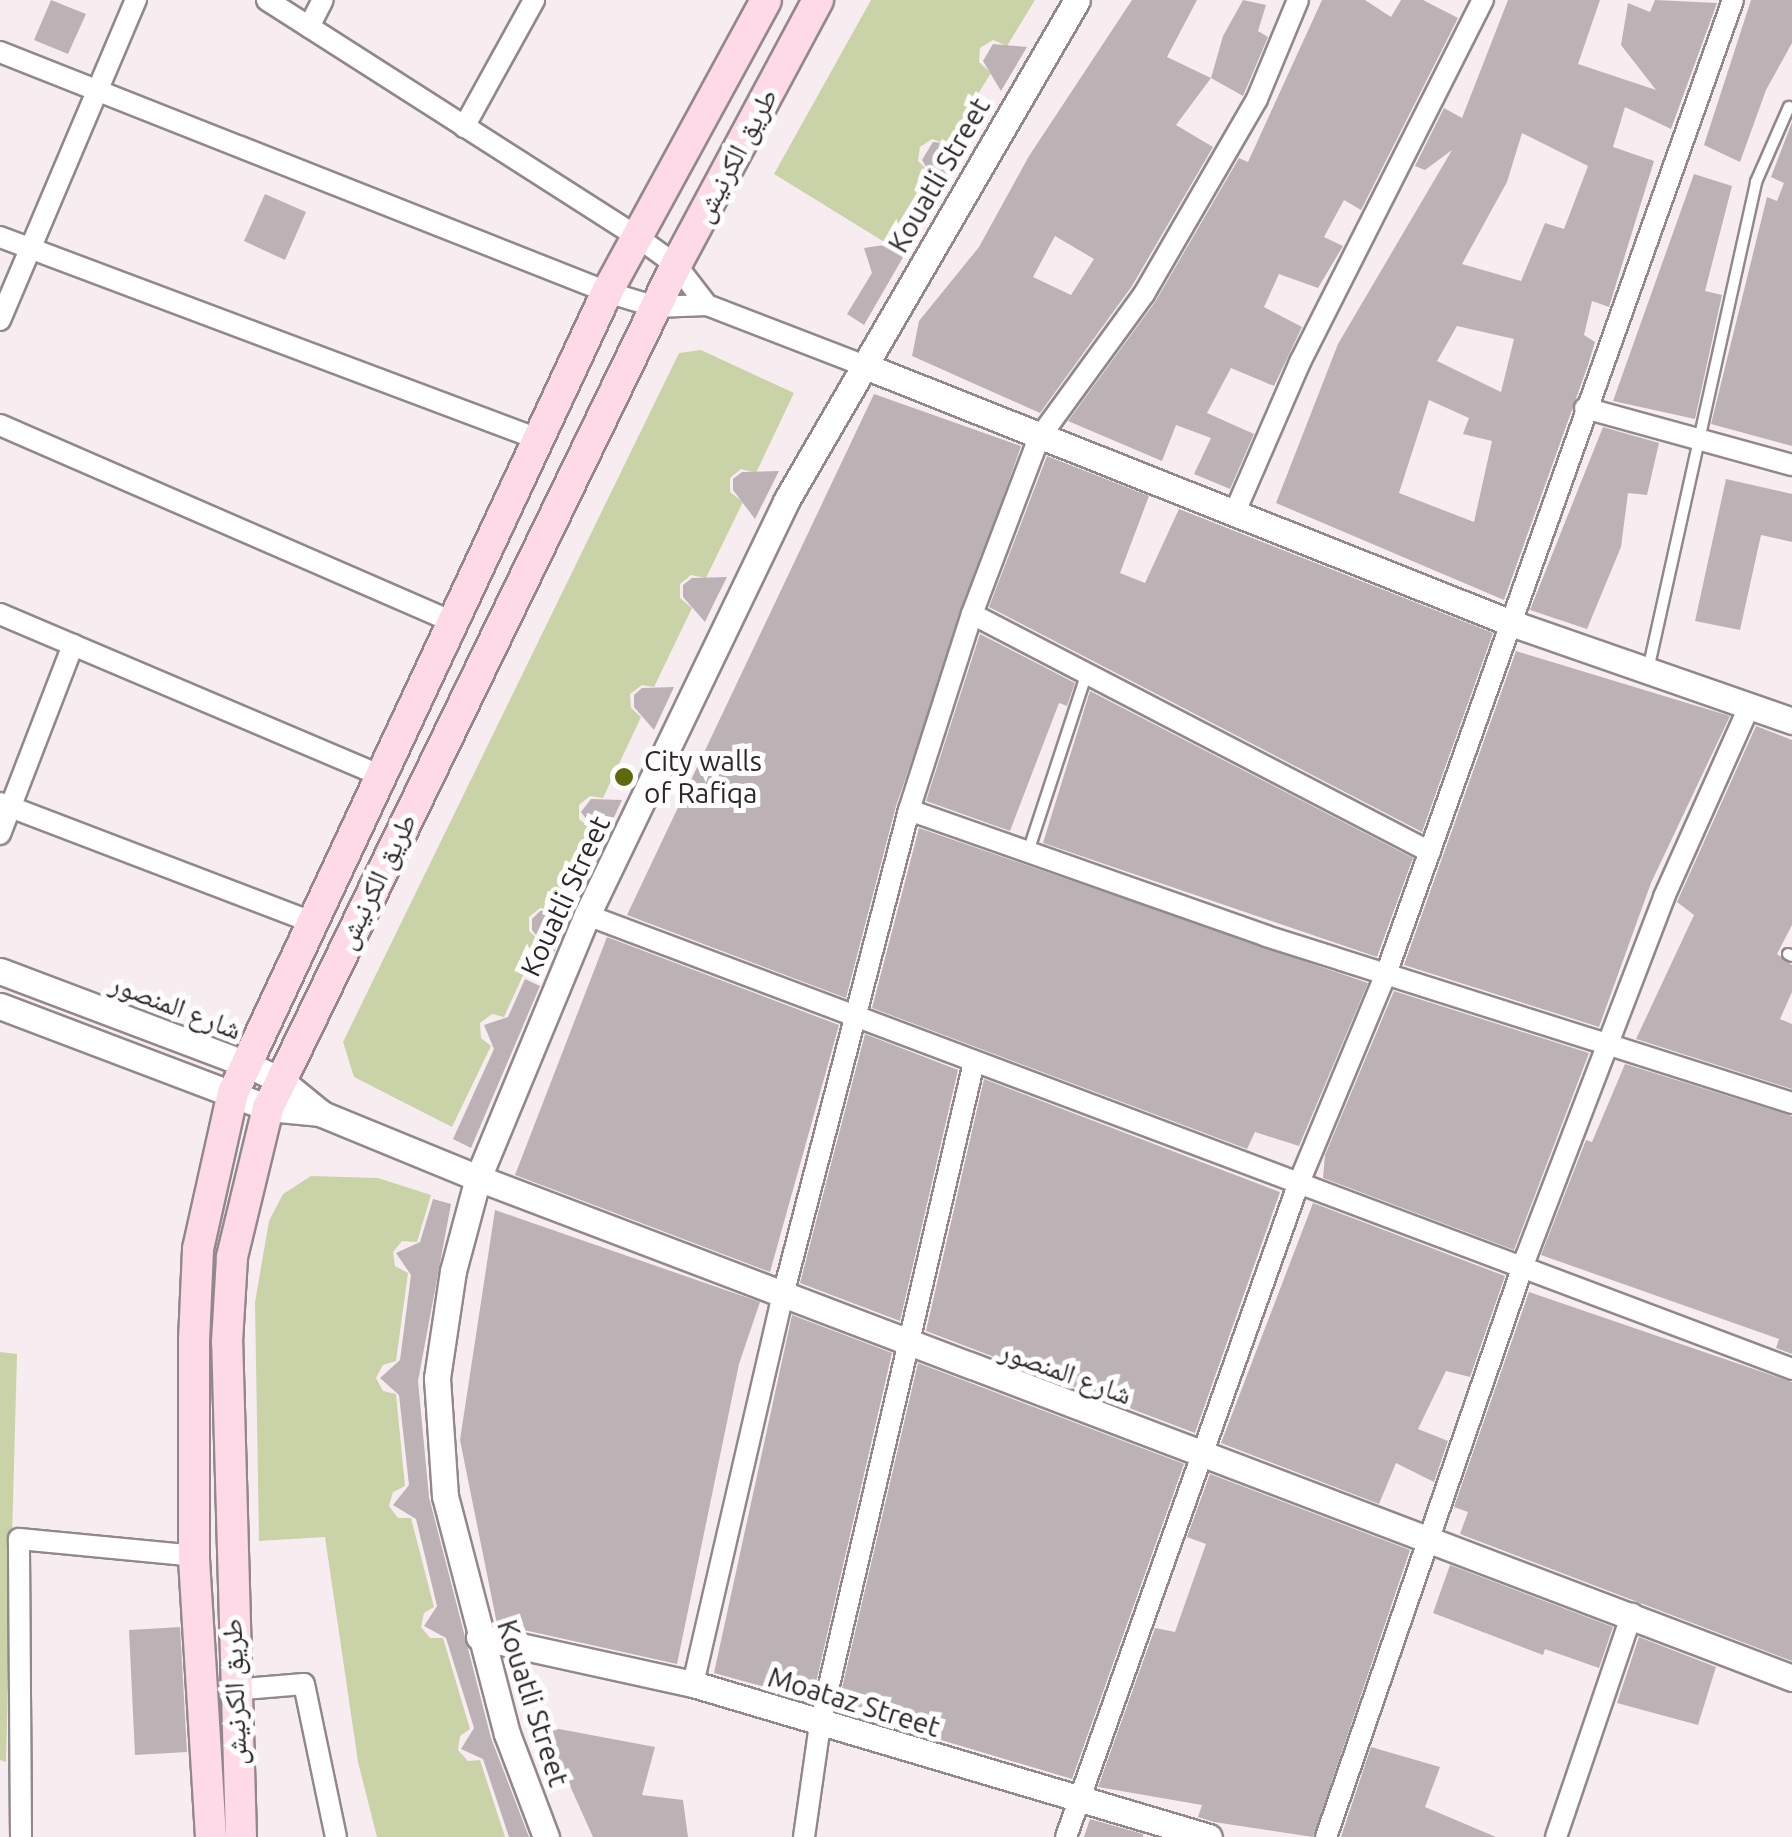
<!DOCTYPE html>
<meta charset="utf-8">
<style>
body{margin:0}
#map{position:relative;width:1792px;height:1837px;overflow:hidden;background:#f7edf1;font-family:Ubuntu,"Noto Naskh Arabic",sans-serif}
div>[style]{position:absolute}
[style*='--x']{left:calc(var(--x)*1px);top:calc(var(--y)*1px);width:calc(var(--w)*1px);rotate:calc(var(--a)*1deg)}
.green>*{inset:0;background:#cad3a7}
.building>*{inset:0;background:#bcb2b6}
.roads{filter:drop-shadow(2px 0 #92888c) drop-shadow(-2px 0 #92888c) drop-shadow(0 2px #92888c) drop-shadow(0 -2px #92888c)}
.service>*{height:10px;margin:-5px;padding:0 5px;transform-origin:5px;border-radius:5px;background:#fff}
.minor>*{height:20px;margin:-10px;padding:0 10px;transform-origin:10px;border-radius:10px;background:#fff}
.tertiary>*{height:25px;margin:-12.5px;padding:0 12.5px;transform-origin:12.5px;border-radius:12.5px;background:#fff}
.primary>*{height:30px;margin:-15px;padding:0 15px;transform-origin:15px;border-radius:15px;background:#fed9e8}
.dots>*{width:28px;height:28px;translate:-50% -50%;box-sizing:border-box;border:5px solid #fffdfd;border-radius:50%}
span{translate:-50% -50%;white-space:nowrap;text-align:center;line-height:1.15;-webkit-text-stroke:10px #fffdfd;paint-order:stroke}
.street-label{font-size:28px;color:#2c2829}
.poi-label{font-size:28px;color:#2c2829}
.left{translate:0 -50%;text-align:left}
</style>
<div id="map">
<div class="green">
<div style="clip-path:polygon(871px 0,1035px 0,1007px 46px,993px 40px,980px 48px,979px 62px,991px 73px,947px 144px,932px 139px,920px 147px,918px 161px,930px 172px,886px 243px,774px 174px)"></div>
<div style="clip-path:polygon(701px 350px,794px 393px,756px 473px,741px 469px,730px 478px,730px 492px,743px 502px,706px 578px,691px 575px,680px 584px,680px 598px,692px 608px,654px 687px,642px 685px,630px 694px,631px 708px,641px 717px,603px 798px,590px 796px,579px 805px,579px 819px,590px 828px,552px 910px,540px 908px,529px 917px,529px 931px,539px 940px,504px 1017px,492px 1014px,480px 1023px,481px 1038px,491px 1046px,452px 1127px,354px 1077px,343px 1042px,679px 353px)"></div>
<div style="clip-path:polygon(311px 1176px,378px 1178px,431px 1195px,417px 1242px,402px 1241px,393px 1252px,395px 1266px,408px 1273px,396px 1361px,383px 1365px,376px 1378px,383px 1391px,396px 1394px,405px 1486px,393px 1492px,389px 1506px,398px 1518px,411px 1518px,434px 1607px,424px 1613px,421px 1627px,430px 1638px,443px 1638px,470px 1729px,460px 1736px,458px 1750px,468px 1761px,480px 1760px,505px 1837px,377px 1837px,358px 1762px,325px 1537px,259px 1541px,255px 1302px,269px 1221px,283px 1194px)"></div>
<div style="clip-path:polygon(0 1352px,17px 1354px,6px 1762px,0 1760px)"></div>
</div>
<div class="building">
<div style="clip-path:polygon(51px 0,86px 14px,68px 54px,34px 40px)"></div>
<div style="clip-path:polygon(evenodd,1132px 0,1197px 0,1167px 57px,1211px 78px,1176px 125px,1213px 147px,1132px 286px,1040px 413px,912px 356px,919px 321px,979px 247px,1029px 156px,1132px 0,1055px 236px,1094px 259px,1071px 295px,1033px 277px,1055px 236px)"></div>
<div style="clip-path:polygon(1243px 0,1266px 5px,1258px 31px,1268px 37px,1243px 96px,1211px 78px,1223px 36px)"></div>
<div style="clip-path:polygon(1322px 0,1365px 0,1391px 17px,1401px 0,1423px 0,1458px 18px,1361px 210px,1344px 200px,1324px 237px,1343px 246px,1318px 288px,1279px 274px,1264px 307px,1302px 327px,1274px 386px,1231px 368px,1207px 413px,1254px 434px,1230px 489px,1194px 474px,1211px 438px,1176px 425px,1162px 461px,1068px 421px,1155px 302px,1239px 158px,1248px 162px)"></div>
<div style="clip-path:polygon(evenodd,1508px 0,1600px 0,1578px 64px,1656px 90px,1621px 45px,1628px 3px,1650px 12px,1655px 0,1717px 3px,1671px 129px,1625px 107px,1613px 147px,1654px 161px,1609px 307px,1592px 301px,1584px 335px,1595px 342px,1588px 365px,1504px 600px,1276px 503px,1338px 344px,1452px 150px,1425px 170px,1415px 166px,1444px 108px,1462px 118px,1508px 0,1522px 133px,1588px 166px,1564px 229px,1545px 223px,1521px 281px,1462px 264px,1507px 182px,1522px 133px,1508px 0,1457px 326px,1514px 339px,1501px 392px,1437px 361px,1457px 326px,1508px 0,1429px 400px,1469px 418px,1463px 434px,1492px 441px,1474px 522px,1399px 493px,1429px 400px)"></div>
<div style="clip-path:polygon(1751px 0,1792px 0,1792px 43px,1766px 90px,1740px 162px,1704px 145px)"></div>
<div style="clip-path:polygon(993px 44px,1027px 47px,1001px 91px,983px 61px)"></div>
<div style="clip-path:polygon(1792px 122px,1792px 446px,1711px 424px,1767px 197px,1777px 201px,1784px 183px,1771px 177px)"></div>
<div style="clip-path:polygon(933px 142px,968px 145px,941px 192px,922px 160px)"></div>
<div style="clip-path:polygon(1694px 174px,1732px 186px,1705px 291px,1722px 295px,1695px 419px,1613px 401px)"></div>
<div style="clip-path:polygon(925px 187px,939px 195px,864px 325px,847px 314px,872px 273px,864px 248px,890px 244px)"></div>
<div style="clip-path:polygon(265px 194px,306px 212px,285px 260px,244px 241px)"></div>
<div style="clip-path:polygon(874px 394px,1021px 446px,896px 806px,846px 998px,627px 915px)"></div>
<div style="clip-path:polygon(1603px 427px,1659px 443px,1647px 495px,1628px 493px,1621px 547px,1587px 629px,1530px 610px)"></div>
<div style="clip-path:polygon(1047px 456px,1149px 496px,1120px 573px,1145px 583px,1179px 509px,1493px 633px,1422px 832px,989px 607px)"></div>
<div style="clip-path:polygon(779px 471px,755px 519px,733px 490px,733px 479px,742px 472px)"></div>
<div style="clip-path:polygon(1726px 479px,1792px 494px,1792px 542px,1761px 535px,1740px 630px,1695px 621px)"></div>
<div style="clip-path:polygon(727px 577px,715px 601px,705px 622px,683px 597px,683px 585px,692px 578px)"></div>
<div style="clip-path:polygon(980px 634px,1075px 683px,1067px 706px,1059px 703px,1010px 831px,926px 801px)"></div>
<div style="clip-path:polygon(1516px 651px,1730px 716px,1651px 883px,1599px 1027px,1404px 965px)"></div>
<div style="clip-path:polygon(674px 687px,654px 730px,634px 707px,634px 695px,642px 688px)"></div>
<div style="clip-path:polygon(1090px 691px,1413px 858px,1377px 957px,1043px 843px)"></div>
<div style="clip-path:polygon(1756px 726px,1792px 740px,1792px 925px,1777px 954px,1792px 965px,1792px 992px,1780px 1019px,1792px 1024px,1792px 1089px,1636px 1039px,1694px 915px,1677px 902px)"></div>
<div style="clip-path:polygon(591px 799px,622px 800px,603px 841px,581px 812px)"></div>
<div style="clip-path:polygon(919px 828px,1368px 983px,1299px 1146px,1255px 1132px,1247px 1149px,872px 1008px)"></div>
<div style="clip-path:polygon(571px 910px,553px 955px,532px 930px,532px 919px,540px 911px)"></div>
<div style="clip-path:polygon(607px 937px,839px 1025px,770px 1272px,515px 1175px)"></div>
<div style="clip-path:polygon(525px 979px,540px 986px,471px 1148px,453px 1139px,494px 1049px,484px 1025px,508px 1017px)"></div>
<div style="clip-path:polygon(1394px 991px,1589px 1053px,1514px 1250px,1323px 1178px,1325px 1155px)"></div>
<div style="clip-path:polygon(865px 1034px,958px 1070px,900px 1321px,800px 1283px)"></div>
<div style="clip-path:polygon(1625px 1064px,1792px 1116px,1792px 1354px,1776px 1348px,1779px 1339px,1541px 1255px,1586px 1140px,1592px 1142px)"></div>
<div style="clip-path:polygon(984px 1079px,1280px 1192px,1195px 1433px,926px 1331px)"></div>
<div style="clip-path:polygon(433px 1199px,451px 1204px,418px 1381px,429px 1497px,491px 1738px,529px 1837px,509px 1837px,483px 1759px,461px 1749px,474px 1728px,446px 1638px,424px 1626px,437px 1606px,416px 1519px,393px 1505px,409px 1485px,399px 1395px,380px 1378px,400px 1360px,411px 1275px,396px 1253px,420px 1242px)"></div>
<div style="clip-path:polygon(1313px 1203px,1505px 1276px,1470px 1377px,1446px 1371px,1418px 1429px,1448px 1441px,1434px 1482px,1396px 1463px,1379px 1504px,1221px 1443px)"></div>
<div style="clip-path:polygon(495px 1210px,760px 1302px,739px 1364px,677px 1664px,497px 1624px,460px 1440px)"></div>
<div style="clip-path:polygon(1529px 1292px,1792px 1382px,1792px 1661px,1460px 1534px,1468px 1512px,1454px 1507px)"></div>
<div style="clip-path:polygon(792px 1315px,892px 1353px,812px 1700px,714px 1673px)"></div>
<div style="clip-path:polygon(918px 1363px,1184px 1464px,1072px 1779px,844px 1711px,846px 1702px,839px 1701px)"></div>
<div style="clip-path:polygon(1210px 1474px,1410px 1550px,1313px 1837px,1214px 1822px,1198px 1817px,1202px 1805px,1098px 1787px,1155px 1628px,1175px 1632px,1206px 1544px,1187px 1537px)"></div>
<div style="clip-path:polygon(1450px 1565px,1613px 1627px,1599px 1668px,1545px 1649px,1543px 1655px,1433px 1613px)"></div>
<div style="clip-path:polygon(180px 1627px,187px 1752px,135px 1755px,129px 1630px)"></div>
<div style="clip-path:polygon(1639px 1637px,1716px 1667px,1698px 1725px,1617px 1703px)"></div>
<div style="clip-path:polygon(543px 1726px,655px 1747px,642px 1795px,683px 1800px,688px 1837px,593px 1837px)"></div>
<div style="clip-path:polygon(1371px 1747px,1440px 1767px,1425px 1807px,1496px 1837px,1341px 1837px)"></div>
<div style="clip-path:polygon(1090px 1819px,1143px 1834px,1143px 1837px,1084px 1837px)"></div>
</div>
<div class="roads">
<div class="service">
<div style="--x:1648;--y:670;--w:500;--a:-77.5"></div>
<div style="--x:1756;--y:182;--w:82;--a:-66.3"></div>
<div style="--x:1028;--y:852;--w:188;--a:-71.8"></div>
<div style="--x:1788;--y:954;--w:4;--a:27"></div>
</div>
<div class="minor">
<div style="--x:267;--y:0;--w:438;--a:32.6"></div>
<div style="--x:636;--y:236;--w:49;--a:35.9"></div>
<div style="--x:676;--y:265;--w:51;--a:52.2"></div>
<div style="--x:707;--y:305;--w:169;--a:21.1"></div>
<div style="--x:309;--y:27;--w:30;--a:-63"></div>
<div style="--x:0;--y:52;--w:653;--a:21.57"></div>
<div style="--x:607;--y:292;--w:51;--a:17"></div>
<div style="--x:656;--y:307;--w:51;--a:-2.2"></div>
<div style="--x:464;--y:127;--w:145;--a:-61.1"></div>
<div style="--x:0;--y:237;--w:575;--a:20.58"></div>
<div style="--x:0;--y:320;--w:348;--a:-67"></div>
<div style="--x:1585;--y:408;--w:215;--a:15.4"></div>
<div style="--x:0;--y:425;--w:493;--a:23.5"></div>
<div style="--x:1234;--y:514;--w:166;--a:-66.5"></div>
<div style="--x:1300;--y:362;--w:406;--a:-63.2"></div>
<div style="--x:0;--y:614;--w:413;--a:23"></div>
<div style="--x:972;--y:614;--w:516;--a:27.46"></div>
<div style="--x:0;--y:803;--w:333;--a:20.9"></div>
<div style="--x:909;--y:810;--w:379;--a:19.4"></div>
<div style="--x:1266;--y:936;--w:552;--a:17.61"></div>
<div style="--x:0;--y:834;--w:203;--a:-68.9"></div>
<div style="--x:587;--y:915;--w:1288;--a:20.64"></div>
<div style="--x:693;--y:1684;--w:399;--a:-77"></div>
<div style="--x:783;--y:1295;--w:501;--a:-75.44"></div>
<div style="--x:909;--y:810;--w:206;--a:-72.2"></div>
<div style="--x:972;--y:614;--w:188;--a:-69.2"></div>
<div style="--x:1039;--y:438;--w:178;--a:-53.9"></div>
<div style="--x:1144;--y:294;--w:225;--a:-59.9"></div>
<div style="--x:1257;--y:99;--w:107;--a:-67.5"></div>
<div style="--x:232;--y:1690;--w:72;--a:-4.8"></div>
<div style="--x:304;--y:1684;--w:156;--a:78.2"></div>
<div style="--x:21;--y:1837;--w:298;--a:-90.4"></div>
<div style="--x:19;--y:1539;--w:176;--a:5.5"></div>
<div style="--x:804;--y:1837;--w:114;--a:-81.9"></div>
<div style="--x:820;--y:1724;--w:680;--a:-76.9"></div>
<div style="--x:1066;--y:1837;--w:692;--a:-70.41"></div>
<div style="--x:1298;--y:1185;--w:229;--a:-67.4"></div>
<div style="--x:1386;--y:974;--w:1034;--a:-70.39"></div>
<div style="--x:1326;--y:1837;--w:614;--a:-70.97"></div>
<div style="--x:1526;--y:1257;--w:386;--a:-69"></div>
<div style="--x:1664;--y:897;--w:208;--a:-65.9"></div>
<div style="--x:1556;--y:1837;--w:236;--a:-71.2"></div>
</div>
<div class="tertiary">
<div style="--x:865;--y:366;--w:695;--a:21.69"></div>
<div style="--x:1511;--y:623;--w:298;--a:19.2"></div>
<div style="--x:0;--y:971;--w:261;--a:20.7"></div>
<div style="--x:244;--y:1063;--w:38;--a:25"></div>
<div style="--x:279;--y:1079;--w:55;--a:39.1"></div>
<div style="--x:322;--y:1114;--w:169;--a:22.3"></div>
<div style="--x:478;--y:1178;--w:1406;--a:20.83"></div>
<div style="--x:0;--y:1006;--w:287;--a:20.8"></div>
<div style="--x:268;--y:1108;--w:53;--a:5.4"></div>
<div style="--x:479;--y:1637;--w:219;--a:12.4"></div>
<div style="--x:693;--y:1684;--w:538;--a:16.52"></div>
<div style="--x:546;--y:1837;--w:110;--a:-110.7"></div>
<div style="--x:507;--y:1734;--w:246;--a:-104.6"></div>
<div style="--x:445;--y:1496;--w:118;--a:-93.9"></div>
<div style="--x:437;--y:1378;--w:108;--a:-81.5"></div>
<div style="--x:453;--y:1271;--w:96;--a:-75"></div>
<div style="--x:478;--y:1178;--w:285;--a:-67.5"></div>
<div style="--x:587;--y:915;--w:459;--a:-64.3"></div>
<div style="--x:786;--y:501;--w:579;--a:-59.85"></div>
</div>
<div class="primary">
<div style="--x:211;--y:1837;--w:282;--a:-93.5"></div>
<div style="--x:194;--y:1556;--w:215;--a:-90"></div>
<div style="--x:194;--y:1341;--w:92;--a:-87.5"></div>
<div style="--x:198;--y:1249;--w:160;--a:-77.4"></div>
<div style="--x:233;--y:1093;--w:884;--a:-64.97"></div>
<div style="--x:607;--y:292;--w:332;--a:-61.4"></div>
<div style="--x:241;--y:1837;--w:495;--a:-91.6"></div>
<div style="--x:227;--y:1342;--w:85;--a:-86.6"></div>
<div style="--x:232;--y:1257;--w:153;--a:-76.4"></div>
<div style="--x:268;--y:1108;--w:937;--a:-64.17"></div>
<div style="--x:676;--y:265;--w:301;--a:-61.8"></div>
</div>
</div>
<div class="dots">
<div style="left:624px;top:777px;background:#5e690e"></div>
</div>
<div class="street-label">
<span style="left:735px;top:155px;rotate:-62deg">طريق الكرنيش</span>
<span style="left:939px;top:175px;rotate:-60deg">Kouatli Street</span>
<span style="left:376px;top:881px;rotate:-64deg">طريق الكرنيش</span>
<span style="left:565px;top:896px;rotate:-65deg">Kouatli Street</span>
<span style="left:176px;top:1006px;rotate:21deg">شارع المنصور</span>
<span style="left:1066px;top:1372px;rotate:20deg">شارع المنصور</span>
<span style="left:234px;top:1692px;rotate:-92deg">طريق الكرنيش</span>
<span style="left:854px;top:1702px;rotate:17deg">Moataz Street</span>
<span style="left:533px;top:1703px;rotate:72deg">Kouatli Street</span>
</div>
<div class="poi-label">
<span class="left" style="left:644px;top:777px">City walls<br>of Rafiqa</span>
</div>
</div>
